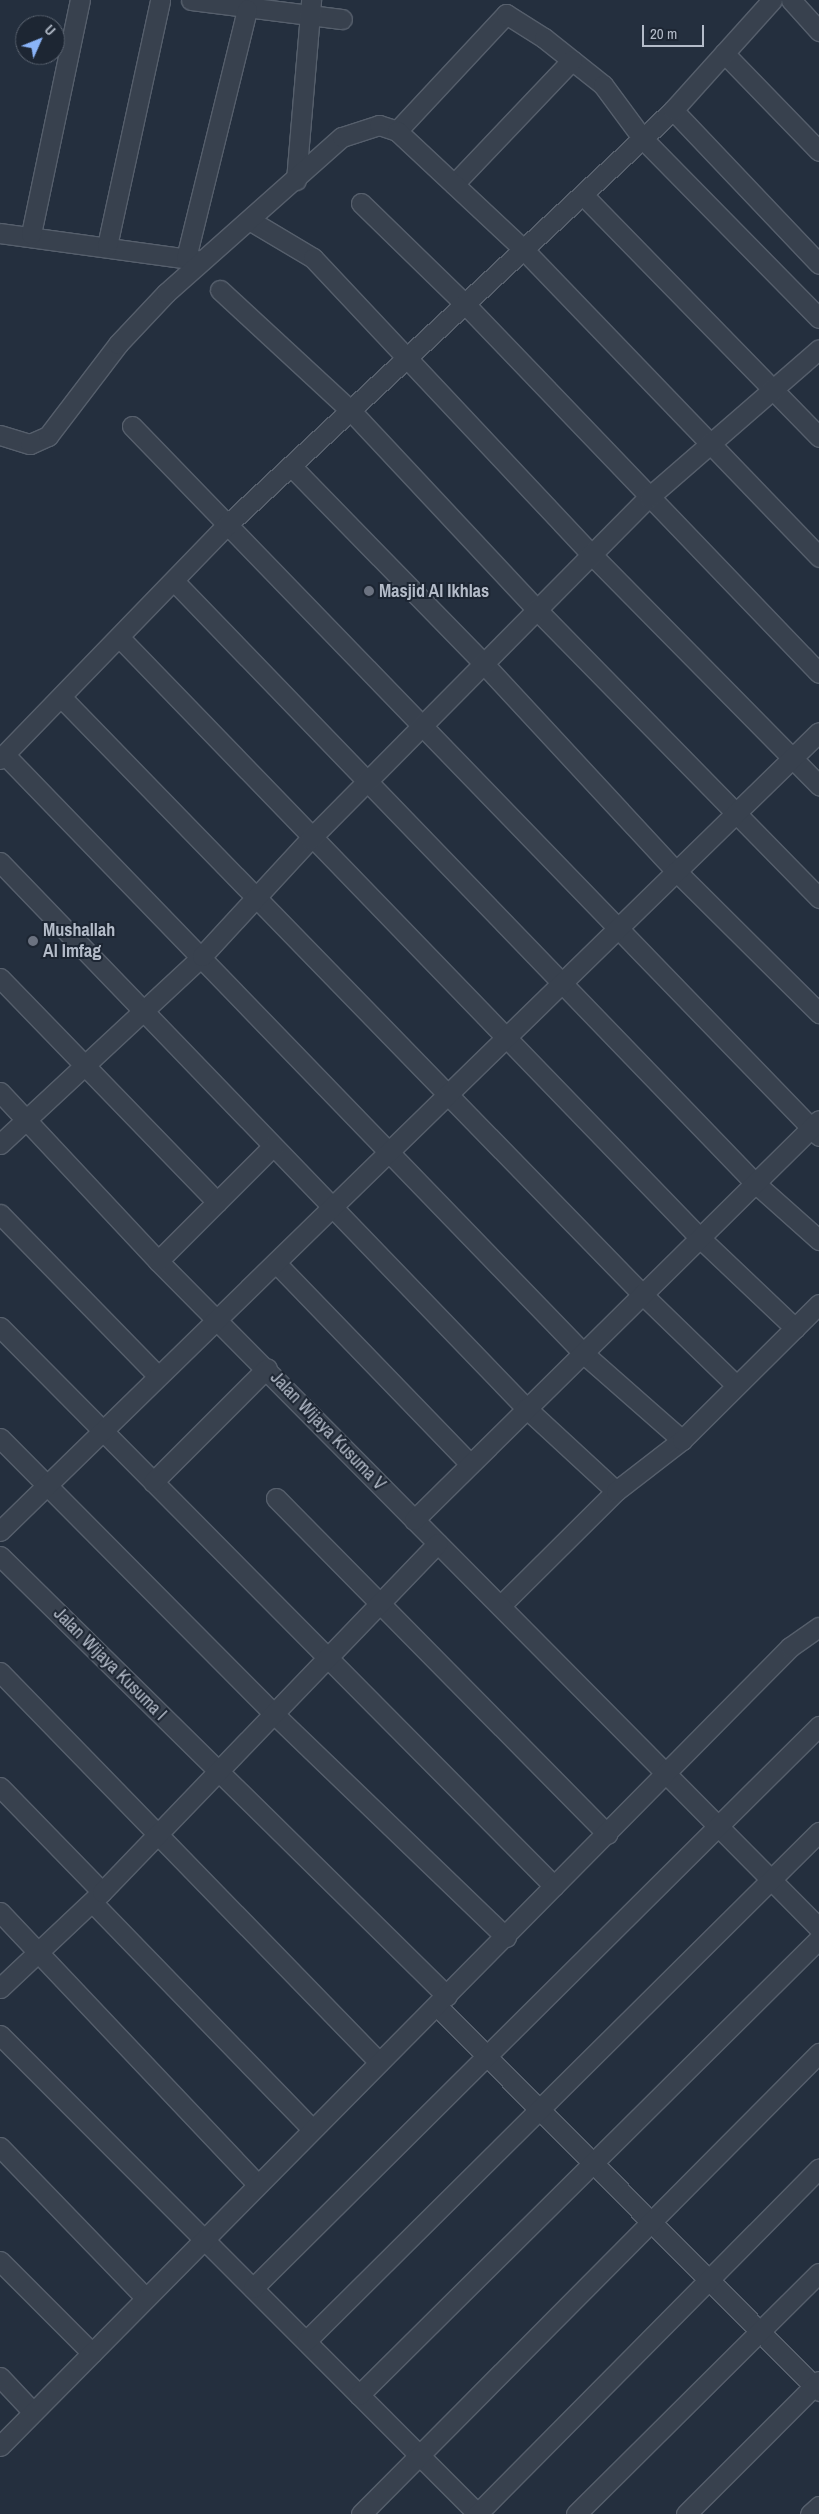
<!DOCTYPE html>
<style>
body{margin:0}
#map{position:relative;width:819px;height:2514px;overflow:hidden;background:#242f3e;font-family:"Archivo Narrow",sans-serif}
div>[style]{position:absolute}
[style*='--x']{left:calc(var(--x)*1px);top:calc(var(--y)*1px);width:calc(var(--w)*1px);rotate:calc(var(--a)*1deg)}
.roads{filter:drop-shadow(1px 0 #565f6c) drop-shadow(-1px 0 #565f6c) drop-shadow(0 1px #565f6c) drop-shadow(0 -1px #565f6c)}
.street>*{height:19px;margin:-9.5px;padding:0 9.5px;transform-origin:9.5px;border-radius:9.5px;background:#38414e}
.dots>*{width:14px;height:14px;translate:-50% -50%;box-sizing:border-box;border:2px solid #1d2633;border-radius:50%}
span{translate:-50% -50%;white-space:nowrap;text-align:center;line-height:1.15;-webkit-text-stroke:4px #1d2633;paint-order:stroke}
.poi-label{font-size:18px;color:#b4bcc9;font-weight:700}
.left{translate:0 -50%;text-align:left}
.street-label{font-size:18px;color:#b4bcc9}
.north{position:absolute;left:15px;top:15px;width:50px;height:50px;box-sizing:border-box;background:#1d2633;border:1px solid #59626f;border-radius:50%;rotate:46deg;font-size:14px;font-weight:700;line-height:20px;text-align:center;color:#b4bcc9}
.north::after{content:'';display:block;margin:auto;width:18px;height:22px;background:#8ab4f8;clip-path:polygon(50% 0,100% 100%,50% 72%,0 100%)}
.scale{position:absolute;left:642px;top:25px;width:62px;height:22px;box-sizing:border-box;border:2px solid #b4bcc9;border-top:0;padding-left:6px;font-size:15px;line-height:18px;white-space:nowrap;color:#b4bcc9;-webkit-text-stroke:4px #1d2633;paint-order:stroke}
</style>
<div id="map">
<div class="roads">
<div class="street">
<div style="--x:191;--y:0;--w:152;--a:7.2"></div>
<div style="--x:791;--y:0;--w:42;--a:47.9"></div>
<div style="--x:724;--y:53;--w:136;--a:45.9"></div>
<div style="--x:673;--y:110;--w:212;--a:46.5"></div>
<div style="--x:397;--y:131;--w:160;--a:-47"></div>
<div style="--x:506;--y:14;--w:45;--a:32.3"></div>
<div style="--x:544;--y:38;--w:75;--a:38.5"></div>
<div style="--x:603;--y:85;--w:67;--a:53.5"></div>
<div style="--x:643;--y:139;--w:251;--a:45.5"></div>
<div style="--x:296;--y:180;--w:181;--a:-85.2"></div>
<div style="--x:454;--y:184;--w:171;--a:-46.4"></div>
<div style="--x:583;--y:195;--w:338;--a:45.7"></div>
<div style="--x:361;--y:203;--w:145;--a:44.2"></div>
<div style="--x:465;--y:304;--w:511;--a:46.19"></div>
<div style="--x:251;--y:221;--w:72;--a:30.8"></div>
<div style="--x:313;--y:258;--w:406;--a:46.8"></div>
<div style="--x:591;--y:554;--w:325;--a:45.4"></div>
<div style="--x:0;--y:233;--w:199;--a:7.8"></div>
<div style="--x:31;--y:234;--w:239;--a:-78.2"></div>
<div style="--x:107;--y:246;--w:252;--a:-77.8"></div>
<div style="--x:186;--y:258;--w:256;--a:-76.2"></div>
<div style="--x:220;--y:290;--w:178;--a:42.7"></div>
<div style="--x:351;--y:411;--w:274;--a:46.9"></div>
<div style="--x:538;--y:611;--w:402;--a:45.6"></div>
<div style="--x:132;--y:426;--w:988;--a:45.94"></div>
<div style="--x:0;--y:435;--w:31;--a:17"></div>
<div style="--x:30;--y:444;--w:20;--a:-24"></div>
<div style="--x:48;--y:436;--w:116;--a:-52.7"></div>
<div style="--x:118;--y:344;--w:70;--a:-46.7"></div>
<div style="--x:166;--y:293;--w:235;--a:-41.6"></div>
<div style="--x:342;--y:137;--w:39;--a:-18"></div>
<div style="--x:379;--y:125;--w:19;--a:18"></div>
<div style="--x:397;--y:131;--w:174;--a:43.1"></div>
<div style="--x:524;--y:250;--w:426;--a:46.1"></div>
<div style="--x:291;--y:466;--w:277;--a:45.7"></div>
<div style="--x:484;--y:664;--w:282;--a:47.2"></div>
<div style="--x:676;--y:871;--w:202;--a:44.8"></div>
<div style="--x:174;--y:581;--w:837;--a:46.02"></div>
<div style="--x:755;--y:1183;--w:86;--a:41.7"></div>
<div style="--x:119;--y:637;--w:836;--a:45.97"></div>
<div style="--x:700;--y:1238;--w:131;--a:43.5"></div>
<div style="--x:61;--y:697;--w:833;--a:45.78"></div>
<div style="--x:642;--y:1294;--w:129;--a:44.1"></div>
<div style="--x:5;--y:755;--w:832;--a:45.97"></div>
<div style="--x:583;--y:1353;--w:132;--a:41.3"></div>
<div style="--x:0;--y:759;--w:327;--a:-45.9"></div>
<div style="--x:228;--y:524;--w:608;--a:-42.93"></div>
<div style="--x:673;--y:110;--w:148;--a:-48"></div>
<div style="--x:0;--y:862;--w:758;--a:46.07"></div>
<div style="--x:526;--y:1408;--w:122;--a:42.7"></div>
<div style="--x:616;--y:1491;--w:163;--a:135.2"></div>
<div style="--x:0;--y:978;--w:312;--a:45.9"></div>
<div style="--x:0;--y:1092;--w:231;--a:46.9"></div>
<div style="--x:158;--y:1261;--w:939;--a:45.26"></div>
<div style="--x:0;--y:1144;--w:276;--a:-42.9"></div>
<div style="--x:202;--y:956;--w:159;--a:-47.3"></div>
<div style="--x:310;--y:839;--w:482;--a:-45.3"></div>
<div style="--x:649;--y:497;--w:225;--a:-41"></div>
<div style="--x:0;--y:1214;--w:226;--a:45.7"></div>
<div style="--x:158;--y:1261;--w:161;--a:-45"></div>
<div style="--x:276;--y:1263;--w:279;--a:46"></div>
<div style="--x:0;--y:1327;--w:787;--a:45.26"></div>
<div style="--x:0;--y:1438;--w:389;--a:45.2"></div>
<div style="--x:274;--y:1714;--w:322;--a:43.9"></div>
<div style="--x:153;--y:1482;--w:161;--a:-45"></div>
<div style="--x:616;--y:1491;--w:83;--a:-37.7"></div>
<div style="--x:682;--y:1440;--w:193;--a:-44.8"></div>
<div style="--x:276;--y:1498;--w:472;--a:45.4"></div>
<div style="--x:414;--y:1520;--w:569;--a:-44.64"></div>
<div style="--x:0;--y:1531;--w:1144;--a:-44.29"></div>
<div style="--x:0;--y:1556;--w:627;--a:44.55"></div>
<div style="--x:0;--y:1672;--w:544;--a:45.82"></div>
<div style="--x:0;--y:1787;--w:146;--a:45.8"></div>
<div style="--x:92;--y:1902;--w:316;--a:45.9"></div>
<div style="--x:0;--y:1912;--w:373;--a:46.6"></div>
<div style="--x:0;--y:1988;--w:140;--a:-43.3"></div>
<div style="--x:102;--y:1892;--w:484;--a:-46.1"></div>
<div style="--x:437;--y:2006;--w:542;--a:45.22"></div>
<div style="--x:0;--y:2035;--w:677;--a:45.06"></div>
<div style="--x:0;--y:2147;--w:209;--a:46"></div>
<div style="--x:0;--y:2261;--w:130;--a:45"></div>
<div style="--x:253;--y:2288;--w:798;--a:-44.8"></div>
<div style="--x:306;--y:2341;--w:723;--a:-44.78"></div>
<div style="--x:0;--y:2377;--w:48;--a:46.7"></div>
<div style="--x:359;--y:2395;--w:648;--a:-44.75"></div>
<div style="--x:0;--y:2446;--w:1124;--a:-45.32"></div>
<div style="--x:790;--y:1647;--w:35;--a:-35"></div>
<div style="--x:361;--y:2514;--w:650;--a:-45.19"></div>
<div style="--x:477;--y:2514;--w:486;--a:-45.3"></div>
<div style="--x:576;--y:2514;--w:342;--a:-44.8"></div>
<div style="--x:686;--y:2514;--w:188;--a:-45"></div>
<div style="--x:810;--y:2514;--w:12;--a:-42"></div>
</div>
</div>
<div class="dots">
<div style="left:369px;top:591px;background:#6b7280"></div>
<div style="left:33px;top:941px;background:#6b7280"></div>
</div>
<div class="poi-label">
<span class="left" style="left:379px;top:591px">Masjid Al Ikhlas</span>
<span class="left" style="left:43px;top:941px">Mushallah<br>Al Imfag</span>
</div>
<div class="street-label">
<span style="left:328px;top:1431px;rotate:46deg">Jalan Wijaya Kusuma V</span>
<span style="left:110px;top:1664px;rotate:45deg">Jalan Wijaya Kusuma I</span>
</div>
<div class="north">U</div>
<div class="scale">20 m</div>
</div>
